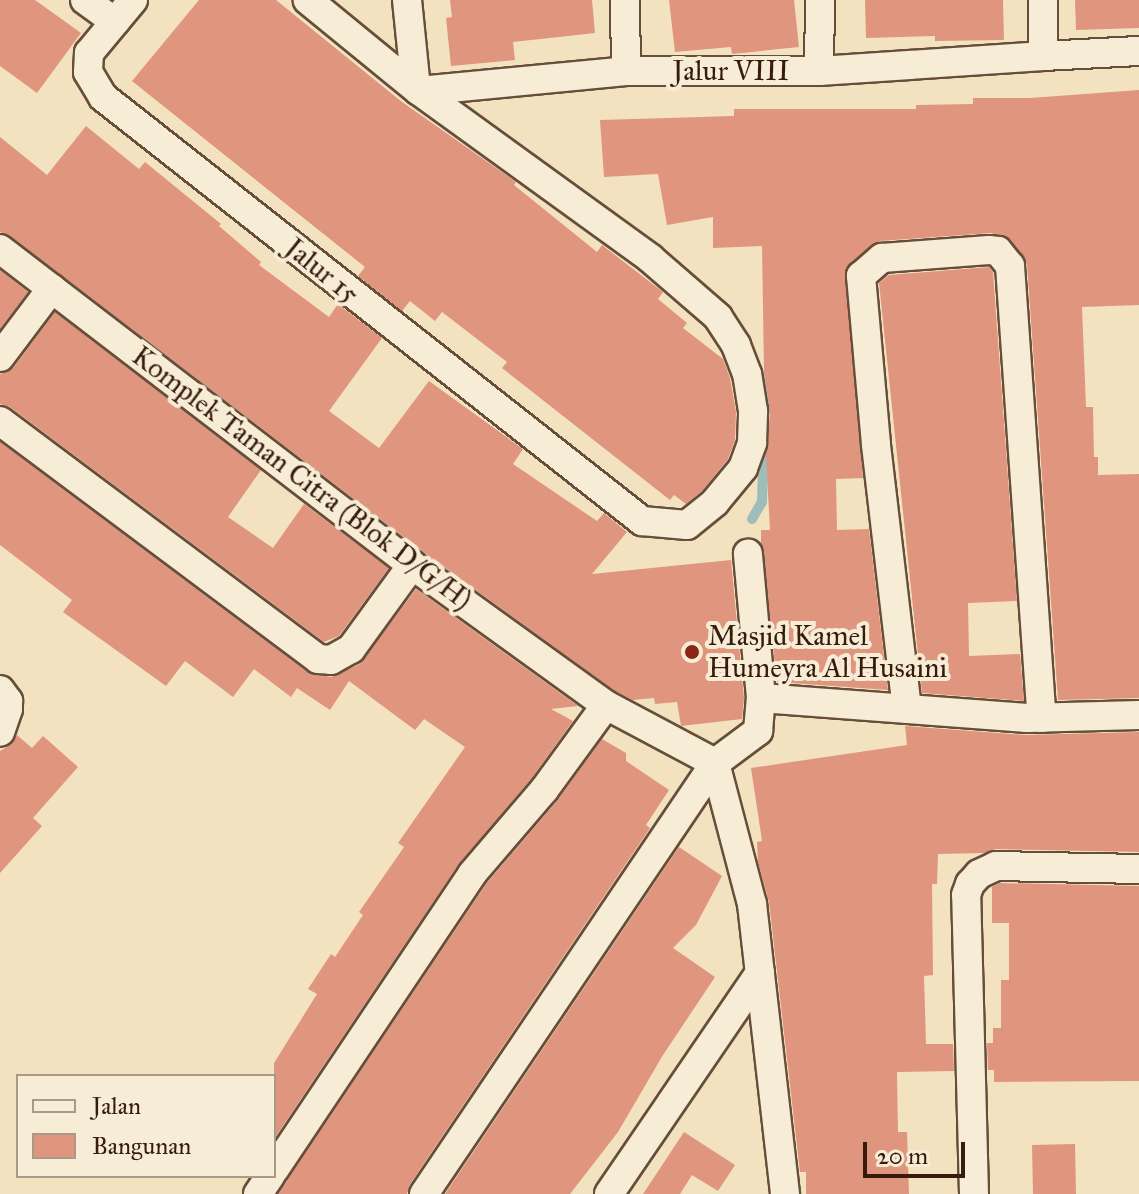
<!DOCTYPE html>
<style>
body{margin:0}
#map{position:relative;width:1139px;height:1194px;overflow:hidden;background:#f3e2c0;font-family:"IM FELL Great Primer",serif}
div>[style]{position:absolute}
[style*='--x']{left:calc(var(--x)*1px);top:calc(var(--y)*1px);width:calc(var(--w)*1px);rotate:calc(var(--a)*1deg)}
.stream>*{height:10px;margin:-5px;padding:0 5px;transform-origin:5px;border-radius:5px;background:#9dbdb8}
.building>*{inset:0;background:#e0957e}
.roads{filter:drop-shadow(2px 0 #664e3a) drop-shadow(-2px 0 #664e3a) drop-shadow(0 2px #664e3a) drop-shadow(0 -2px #664e3a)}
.street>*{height:28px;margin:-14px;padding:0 14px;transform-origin:14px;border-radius:14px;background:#f7ecd6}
.dots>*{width:22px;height:22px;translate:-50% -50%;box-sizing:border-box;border:4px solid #f7ecd6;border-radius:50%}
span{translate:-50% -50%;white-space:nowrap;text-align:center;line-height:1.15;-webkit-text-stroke:8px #f7ecd6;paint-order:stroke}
.street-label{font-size:28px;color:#371c0e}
.poi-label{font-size:28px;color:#371c0e}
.left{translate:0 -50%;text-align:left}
.legend{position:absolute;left:16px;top:1074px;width:260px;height:104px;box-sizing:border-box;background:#f7ecd6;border:2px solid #aa9986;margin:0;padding:10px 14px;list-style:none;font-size:24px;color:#371c0e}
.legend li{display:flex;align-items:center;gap:16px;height:40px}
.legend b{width:40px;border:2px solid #aa9986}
.scale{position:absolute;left:863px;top:1142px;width:102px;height:36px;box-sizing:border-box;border:4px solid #371c0e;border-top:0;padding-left:10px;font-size:24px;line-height:28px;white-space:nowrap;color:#371c0e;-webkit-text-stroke:6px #f7ecd6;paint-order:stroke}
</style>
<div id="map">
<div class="stream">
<div style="--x:757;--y:368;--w:22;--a:68"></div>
<div style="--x:765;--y:388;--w:23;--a:90"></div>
<div style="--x:752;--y:519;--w:20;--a:-60"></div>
<div style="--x:762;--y:502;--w:59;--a:-88.1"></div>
</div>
<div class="building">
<div style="clip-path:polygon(0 0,35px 0,81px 33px,37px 93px,0 66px)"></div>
<div style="clip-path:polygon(199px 0,276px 0,402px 102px,516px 182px,514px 185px,597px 252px,602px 245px,663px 292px,658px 299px,687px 323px,683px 328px,723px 359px,730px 378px,736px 412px,735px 440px,728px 459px,703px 490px,686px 504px,674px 495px,670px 500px,502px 368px,507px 362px,442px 312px,435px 321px,410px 301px,402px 311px,358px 276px,365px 267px,132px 81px)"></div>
<div style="clip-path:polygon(450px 0,592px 0,595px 33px,513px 42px,515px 60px,451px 66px,446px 18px,452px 17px)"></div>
<div style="clip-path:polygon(669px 0,794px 0,799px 47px,732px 54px,731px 47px,675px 52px)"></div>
<div style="clip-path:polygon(865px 0,1003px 0,1004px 40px,935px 41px,935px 36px,866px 38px)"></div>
<div style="clip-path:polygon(1075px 0,1139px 0,1139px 28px,1076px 30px)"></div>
<div style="clip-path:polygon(1139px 90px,1139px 305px,1082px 307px,1086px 407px,1093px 407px,1094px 457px,1098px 457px,1098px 475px,1139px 474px,1139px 698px,1058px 700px,1027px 265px,1011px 240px,991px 233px,880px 241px,846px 269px,863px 478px,836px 479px,837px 530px,869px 529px,888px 690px,777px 682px,761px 544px,761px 530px,770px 530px,766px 456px,770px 412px,764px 371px,762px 246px,713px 248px,713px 217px,667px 225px,658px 174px,604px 177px,600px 120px,734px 116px,734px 109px,916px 109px,916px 105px,973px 104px,973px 98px,1030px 98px)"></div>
<div style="clip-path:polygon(86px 126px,139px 169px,145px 162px,221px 224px,219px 226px,261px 262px,259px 265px,329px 317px,338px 304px,382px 338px,329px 411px,379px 448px,429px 381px,523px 449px,513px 464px,597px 521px,604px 513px,627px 532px,592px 574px,731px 560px,744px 698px,742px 719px,681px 726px,677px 702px,655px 704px,654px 698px,633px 700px,615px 691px,422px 551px,10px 236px,0 232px,0 137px,47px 175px)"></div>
<div style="clip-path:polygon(989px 267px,993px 272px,1017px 601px,968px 603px,969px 656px,1020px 654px,1024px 701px,922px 693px,879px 283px,889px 275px)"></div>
<div style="clip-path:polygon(0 270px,28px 292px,0 329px)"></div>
<div style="clip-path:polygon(55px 312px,261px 470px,228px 517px,273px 548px,304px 504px,389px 568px,339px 636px,324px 642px,10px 407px,0 404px,0 374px,14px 367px)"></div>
<div style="clip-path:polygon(0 442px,309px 673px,331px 677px,360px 664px,416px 589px,578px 706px,551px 709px,573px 721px,531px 779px,458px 865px,274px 1139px,274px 1063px,317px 994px,308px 989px,331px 954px,335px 957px,363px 915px,359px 912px,404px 847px,398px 843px,465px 747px,424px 719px,415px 730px,349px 681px,330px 710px,297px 688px,291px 697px,254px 669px,233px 697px,185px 661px,166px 686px,63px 612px,72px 600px,0 545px)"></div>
<div style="clip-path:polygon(905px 726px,1026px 735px,1139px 732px,1139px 852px,996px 849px,984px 853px,938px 854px,937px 884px,932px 884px,933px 975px,924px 976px,926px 1044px,953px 1044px,954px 1071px,897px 1072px,898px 1132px,907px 1132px,909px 1194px,806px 1194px,806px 1172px,800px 1172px,769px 902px,758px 862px,757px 842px,762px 841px,751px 768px,907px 745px)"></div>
<div style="clip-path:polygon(17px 735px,32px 748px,43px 736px,78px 767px,33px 818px,42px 826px,0 873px,0 751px,12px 744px)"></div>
<div style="clip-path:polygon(602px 739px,626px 753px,626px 761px,669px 790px,646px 825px,650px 828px,410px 1184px,407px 1194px,278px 1194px,486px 884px,557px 801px)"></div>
<div style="clip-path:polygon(679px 847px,722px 876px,696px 925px,673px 948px,715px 977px,663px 1055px,618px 1132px,570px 1194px,445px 1194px)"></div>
<div style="clip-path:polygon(1000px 883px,1139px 886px,1139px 1081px,994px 1082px,994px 1070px,988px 1070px,987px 1043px,993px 1043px,993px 1028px,1001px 1028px,1001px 980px,1009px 980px,1009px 923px,992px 923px,992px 887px)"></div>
<div style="clip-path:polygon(684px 1132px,735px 1165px,718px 1191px,692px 1175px,680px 1194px,643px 1194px)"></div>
<div style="clip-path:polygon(1075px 1144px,1076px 1194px,1033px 1194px,1032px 1145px)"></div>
</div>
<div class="roads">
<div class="street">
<div style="--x:85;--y:0;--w:37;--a:36"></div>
<div style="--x:133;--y:0;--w:69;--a:129.7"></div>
<div style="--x:89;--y:53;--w:19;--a:93"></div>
<div style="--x:88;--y:72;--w:29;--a:59"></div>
<div style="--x:103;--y:97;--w:686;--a:38.19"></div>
<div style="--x:642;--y:521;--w:45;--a:5.1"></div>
<div style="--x:687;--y:525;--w:36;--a:-39"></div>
<div style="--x:715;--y:502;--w:44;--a:-50.5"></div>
<div style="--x:743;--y:468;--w:27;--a:-70"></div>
<div style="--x:752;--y:443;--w:32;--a:-88"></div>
<div style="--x:753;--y:411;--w:37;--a:-99"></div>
<div style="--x:747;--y:374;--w:31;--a:-111"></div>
<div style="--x:736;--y:345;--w:33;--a:-123"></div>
<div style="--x:718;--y:317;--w:90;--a:-139.1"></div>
<div style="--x:650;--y:258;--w:285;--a:-144.1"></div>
<div style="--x:419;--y:91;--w:144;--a:-140.7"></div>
<div style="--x:407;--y:0;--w:88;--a:84.2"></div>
<div style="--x:625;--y:0;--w:71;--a:89.2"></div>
<div style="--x:1043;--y:56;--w:96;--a:-3"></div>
<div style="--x:819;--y:71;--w:71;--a:-89.2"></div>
<div style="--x:419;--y:91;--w:208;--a:-5.5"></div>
<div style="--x:626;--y:71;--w:193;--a:0"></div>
<div style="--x:819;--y:71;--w:225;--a:-3.8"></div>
<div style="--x:1043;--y:56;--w:56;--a:-90"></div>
<div style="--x:0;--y:249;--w:519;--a:37.49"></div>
<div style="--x:412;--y:565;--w:239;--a:35.8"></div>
<div style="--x:606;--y:705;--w:123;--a:28"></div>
<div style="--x:715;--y:763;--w:146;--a:75.3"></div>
<div style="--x:752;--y:904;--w:292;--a:83.5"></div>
<div style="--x:0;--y:357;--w:86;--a:-53"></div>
<div style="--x:0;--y:421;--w:397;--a:36.8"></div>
<div style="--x:318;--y:659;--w:13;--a:4"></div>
<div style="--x:331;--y:660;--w:23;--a:-29"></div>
<div style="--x:351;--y:649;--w:104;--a:-54"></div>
<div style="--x:0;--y:690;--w:14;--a:54"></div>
<div style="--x:8;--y:701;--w:8;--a:90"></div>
<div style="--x:8;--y:709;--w:24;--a:109"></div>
<div style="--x:761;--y:698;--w:267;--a:4.3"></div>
<div style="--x:1027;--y:718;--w:112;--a:-1.5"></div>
<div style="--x:907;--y:709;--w:267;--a:-96.7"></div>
<div style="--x:876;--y:444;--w:169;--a:-95.1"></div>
<div style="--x:861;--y:276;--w:28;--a:-41"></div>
<div style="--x:882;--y:258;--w:107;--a:-4.3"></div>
<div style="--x:989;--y:250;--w:9;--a:6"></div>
<div style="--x:998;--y:251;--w:19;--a:51"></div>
<div style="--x:1010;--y:266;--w:453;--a:86"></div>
<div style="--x:274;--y:1170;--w:356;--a:-56.2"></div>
<div style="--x:472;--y:874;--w:111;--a:-49.4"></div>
<div style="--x:544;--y:790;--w:105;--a:-53.9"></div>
<div style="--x:258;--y:1194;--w:22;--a:-56"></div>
<div style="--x:424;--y:1194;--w:520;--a:-55.97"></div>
<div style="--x:715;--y:763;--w:54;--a:-36.7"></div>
<div style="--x:758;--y:731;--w:33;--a:-85"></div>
<div style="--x:761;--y:698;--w:145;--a:-95.2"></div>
<div style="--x:609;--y:1194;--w:268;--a:-55.7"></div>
<div style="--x:974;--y:1194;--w:299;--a:-91.5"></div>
<div style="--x:966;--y:895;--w:12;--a:-70"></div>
<div style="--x:970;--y:884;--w:13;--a:-48"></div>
<div style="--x:979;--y:874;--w:19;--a:-25"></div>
<div style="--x:996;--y:866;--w:143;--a:1.2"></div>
</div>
</div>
<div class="dots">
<div style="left:692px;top:652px;background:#8f2418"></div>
</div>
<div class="street-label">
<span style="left:731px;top:71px">Jalur VIII</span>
<span style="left:322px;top:271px;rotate:39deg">Jalur 15</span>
<span style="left:302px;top:478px;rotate:37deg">Komplek Taman Citra (Blok D/G/H)</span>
</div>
<div class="poi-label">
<span class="left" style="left:708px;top:652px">Masjid Kamel<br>Humeyra Al Husaini</span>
</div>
<ul class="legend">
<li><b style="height:10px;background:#f7ecd6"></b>Jalan</li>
<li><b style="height:22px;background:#e0957e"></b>Bangunan</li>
</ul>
<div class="scale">20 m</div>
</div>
